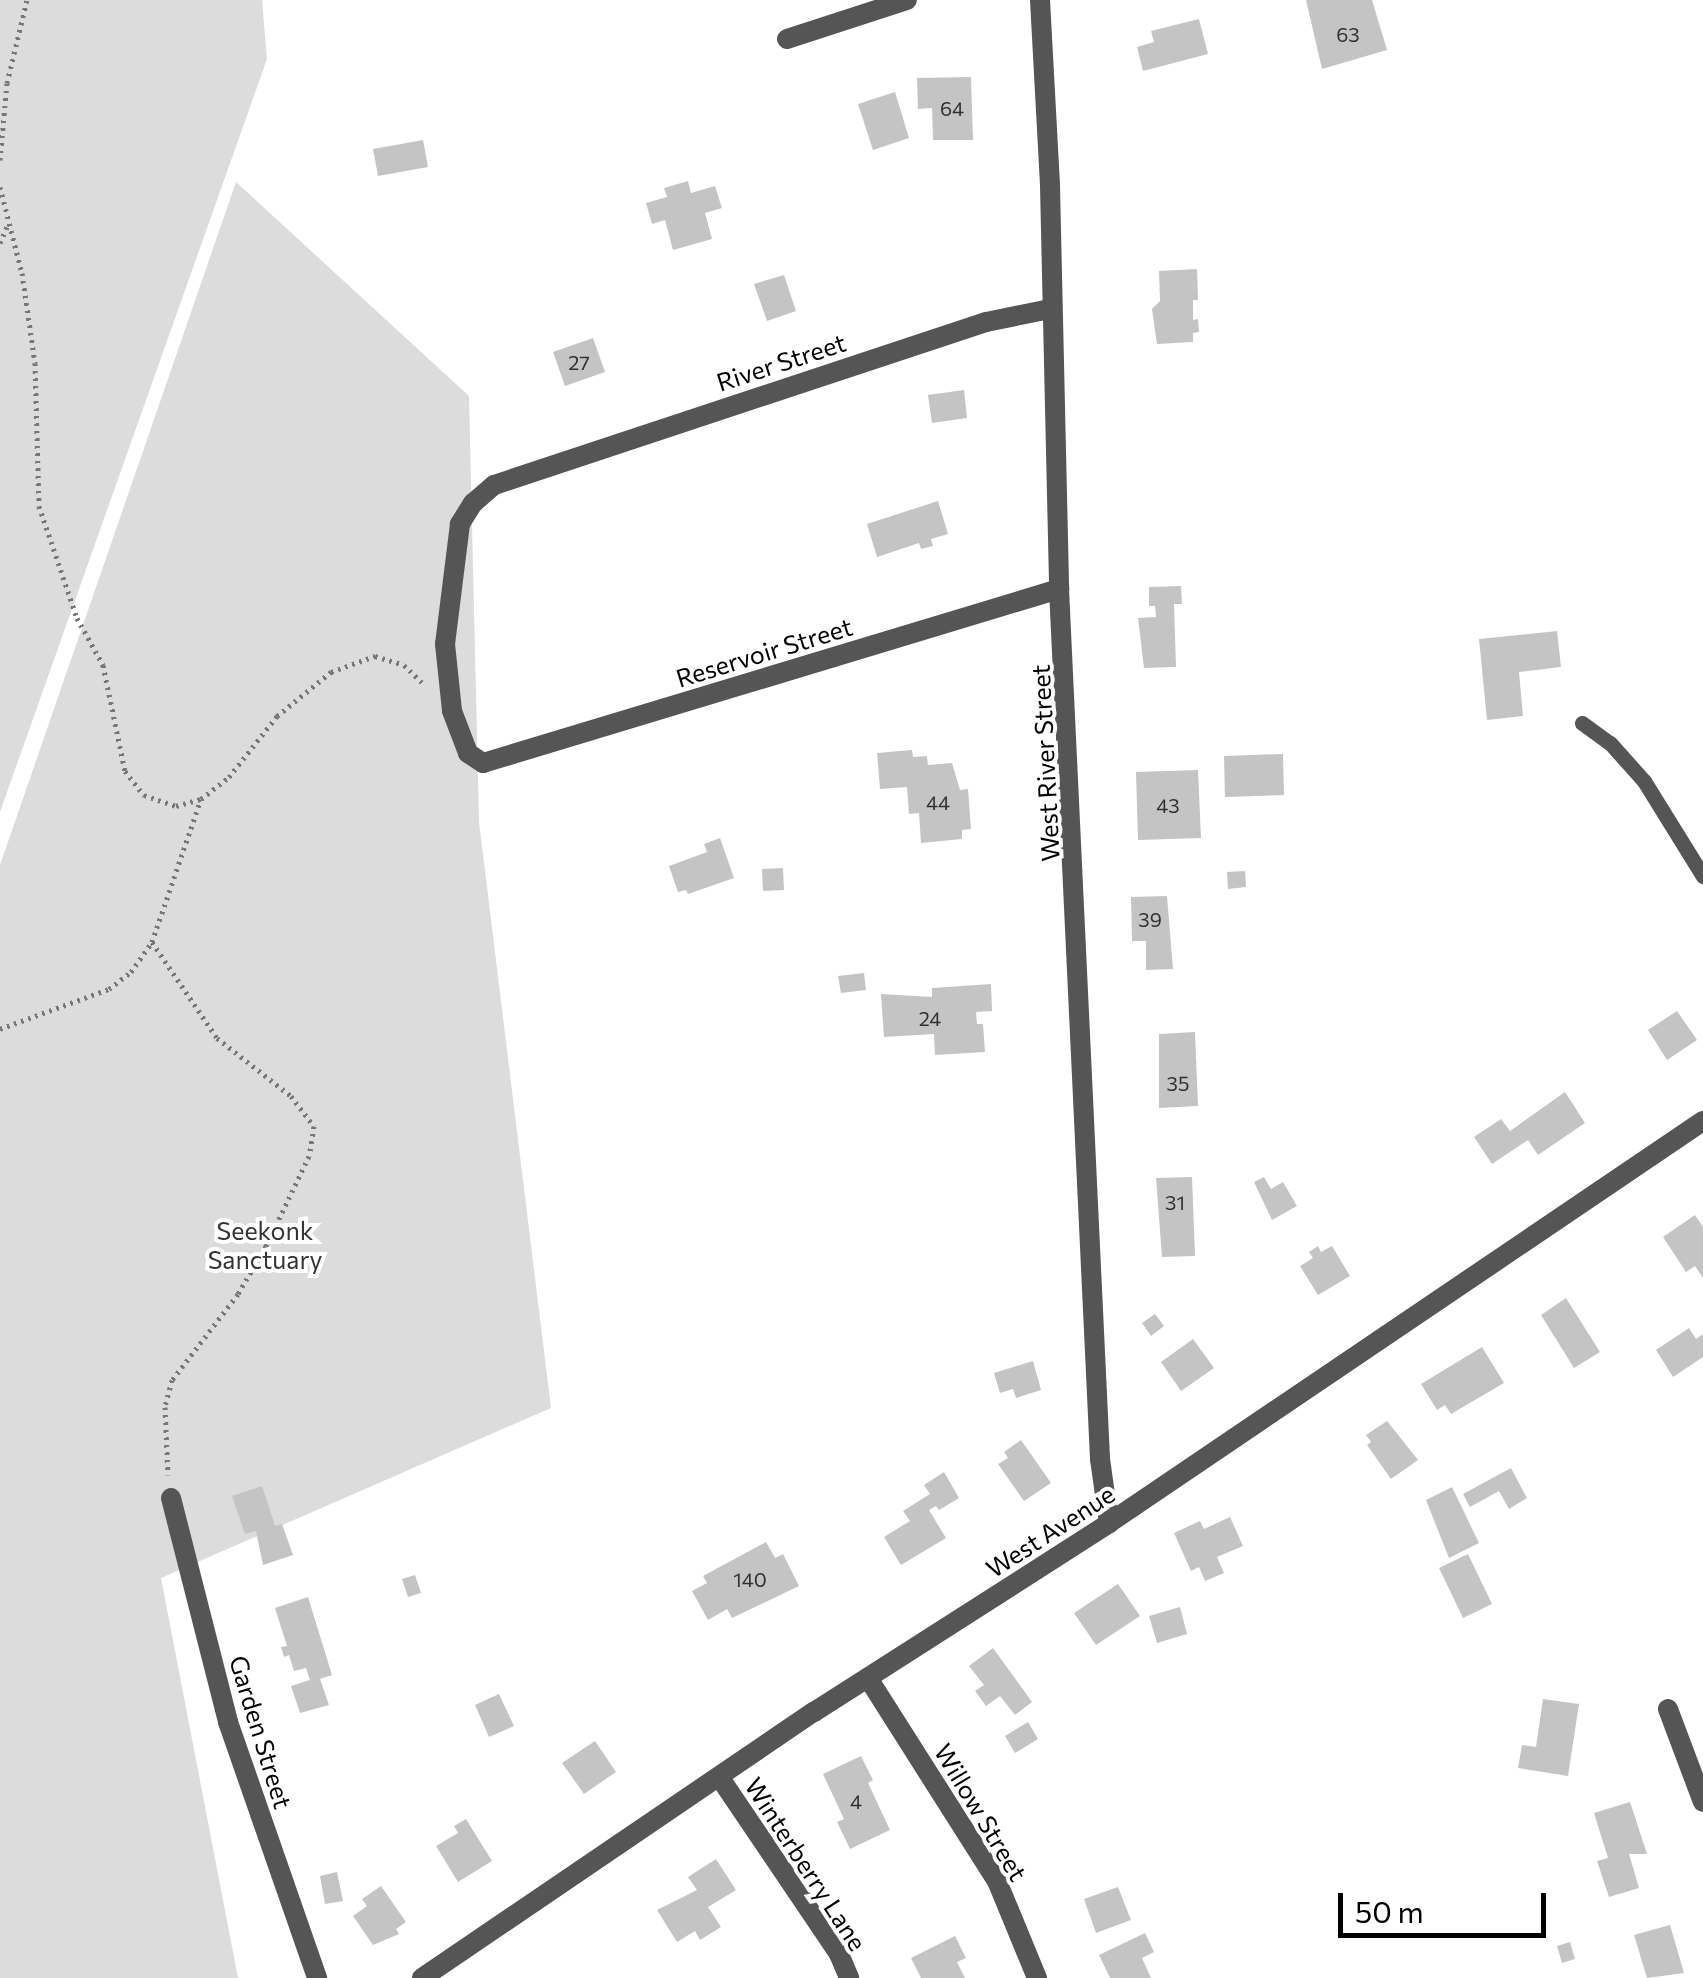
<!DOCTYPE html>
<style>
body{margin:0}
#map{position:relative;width:1703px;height:1978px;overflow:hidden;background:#fff;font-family:Commissioner,sans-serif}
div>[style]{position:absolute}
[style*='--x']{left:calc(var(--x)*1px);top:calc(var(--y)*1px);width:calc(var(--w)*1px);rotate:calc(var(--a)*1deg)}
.green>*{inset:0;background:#dcdcdc}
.building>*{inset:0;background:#c4c4c4}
.path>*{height:5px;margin-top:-2.5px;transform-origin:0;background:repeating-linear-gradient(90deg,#777 0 2.5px,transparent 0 7.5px)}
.service>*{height:15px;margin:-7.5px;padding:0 7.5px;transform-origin:7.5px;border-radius:7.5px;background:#555}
.minor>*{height:20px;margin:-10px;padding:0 10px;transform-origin:10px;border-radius:10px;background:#555}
.tertiary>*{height:20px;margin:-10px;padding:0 10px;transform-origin:10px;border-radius:10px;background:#555}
span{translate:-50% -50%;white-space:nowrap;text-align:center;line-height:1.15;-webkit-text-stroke:8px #fff;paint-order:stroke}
.number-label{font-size:20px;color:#313131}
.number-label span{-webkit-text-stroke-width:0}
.street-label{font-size:25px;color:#000}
.park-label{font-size:25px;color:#333}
.scale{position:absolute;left:1338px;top:1893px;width:208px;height:45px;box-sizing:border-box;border:5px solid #000;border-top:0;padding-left:12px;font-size:30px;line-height:35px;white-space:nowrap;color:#000;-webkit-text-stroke:8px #fff;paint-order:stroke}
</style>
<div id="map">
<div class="green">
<div style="clip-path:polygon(0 0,262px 0,267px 59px,0 812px)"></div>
<div style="clip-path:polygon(236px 182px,469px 396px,479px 822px,551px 1408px,161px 1578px,238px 1978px,0 1978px,0 865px)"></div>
</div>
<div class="building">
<div style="clip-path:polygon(1306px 0,1372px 0,1387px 50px,1322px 69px)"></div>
<div style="clip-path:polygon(1199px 19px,1208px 54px,1143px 71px,1137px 47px,1154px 42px,1151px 31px)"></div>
<div style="clip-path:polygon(971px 77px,973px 140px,933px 140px,932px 108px,918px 109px,917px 78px)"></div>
<div style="clip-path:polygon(895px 92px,909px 138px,873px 150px,858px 104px)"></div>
<div style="clip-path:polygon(423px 140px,428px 167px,378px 176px,373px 149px)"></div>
<div style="clip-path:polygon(688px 181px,691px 193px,715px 186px,722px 208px,705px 213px,712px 239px,673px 250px,665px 220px,652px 224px,646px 203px,667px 197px,664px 188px)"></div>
<div style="clip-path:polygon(1197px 269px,1198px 300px,1193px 300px,1193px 320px,1198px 319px,1199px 332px,1193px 333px,1193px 342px,1157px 344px,1152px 309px,1160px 301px,1159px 271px)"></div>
<div style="clip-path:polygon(784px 275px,796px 311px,767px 321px,754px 284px)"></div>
<div style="clip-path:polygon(593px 338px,605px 372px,565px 386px,553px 352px)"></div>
<div style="clip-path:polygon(964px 390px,967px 418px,932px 423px,928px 395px)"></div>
<div style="clip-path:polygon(938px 501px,948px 534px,931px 539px,933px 546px,921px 549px,919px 543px,877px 557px,867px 524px)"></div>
<div style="clip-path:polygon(1181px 586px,1182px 604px,1174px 604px,1176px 667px,1144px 668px,1138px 618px,1156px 617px,1155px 606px,1149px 606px,1149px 587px)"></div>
<div style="clip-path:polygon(1557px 631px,1561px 667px,1519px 672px,1523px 716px,1487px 720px,1479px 639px)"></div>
<div style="clip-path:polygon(912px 750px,913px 757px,927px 756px,928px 765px,952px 763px,960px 790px,968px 789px,971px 829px,962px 830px,962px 839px,921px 843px,919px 813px,909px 814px,907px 787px,880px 789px,877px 753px)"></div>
<div style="clip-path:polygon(1283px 754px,1284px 795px,1225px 797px,1224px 756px)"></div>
<div style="clip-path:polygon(1198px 770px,1201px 838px,1138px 840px,1136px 772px)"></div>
<div style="clip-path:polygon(720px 838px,734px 878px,688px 894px,686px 890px,678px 892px,669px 866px,707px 852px,704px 844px)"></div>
<div style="clip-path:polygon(783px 868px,784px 890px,763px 891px,762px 869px)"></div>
<div style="clip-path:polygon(1245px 871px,1246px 887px,1228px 889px,1227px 872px)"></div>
<div style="clip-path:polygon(1167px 896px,1173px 969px,1146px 970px,1146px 941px,1132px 941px,1131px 897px)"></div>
<div style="clip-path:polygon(864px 973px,866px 990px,841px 993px,838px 976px)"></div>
<div style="clip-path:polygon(991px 984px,992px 1011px,976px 1012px,977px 1024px,983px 1024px,985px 1052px,935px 1055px,934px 1034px,884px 1037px,881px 994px,932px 997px,932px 988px)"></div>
<div style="clip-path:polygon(1677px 1011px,1697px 1040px,1667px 1060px,1648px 1030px)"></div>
<div style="clip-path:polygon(1195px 1032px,1198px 1106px,1159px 1108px,1159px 1034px)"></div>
<div style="clip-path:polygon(1565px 1092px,1585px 1123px,1538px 1155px,1528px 1140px,1492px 1164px,1474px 1137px,1501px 1119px,1510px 1131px)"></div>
<div style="clip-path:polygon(1192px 1177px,1195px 1256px,1162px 1257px,1156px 1178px)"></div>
<div style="clip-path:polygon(1264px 1177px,1271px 1189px,1283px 1182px,1297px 1206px,1272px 1220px,1254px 1182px)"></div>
<div style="clip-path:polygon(1695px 1215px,1703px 1227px,1703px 1278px,1695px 1266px,1686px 1272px,1663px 1237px)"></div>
<div style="clip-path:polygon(1318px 1246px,1321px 1252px,1332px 1246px,1350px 1276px,1318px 1295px,1300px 1266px,1313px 1258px,1309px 1252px)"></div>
<div style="clip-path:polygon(1566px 1298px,1600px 1352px,1574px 1368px,1541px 1315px)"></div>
<div style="clip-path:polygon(1155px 1314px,1164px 1326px,1151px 1336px,1142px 1323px)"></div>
<div style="clip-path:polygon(1689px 1328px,1696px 1339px,1703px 1334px,1703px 1357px,1673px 1377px,1656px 1350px)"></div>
<div style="clip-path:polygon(1193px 1339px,1214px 1368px,1181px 1391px,1161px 1362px)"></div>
<div style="clip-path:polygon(1482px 1347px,1504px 1383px,1451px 1414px,1445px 1405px,1437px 1410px,1421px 1384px)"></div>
<div style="clip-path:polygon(1033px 1361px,1041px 1390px,1016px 1398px,1013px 1389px,1000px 1393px,994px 1373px)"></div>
<div style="clip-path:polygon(1387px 1421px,1418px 1460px,1391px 1479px,1367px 1445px,1371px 1442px,1366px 1435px)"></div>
<div style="clip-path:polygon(1021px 1440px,1051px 1483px,1024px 1501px,998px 1464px,1008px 1458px,1004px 1452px)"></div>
<div style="clip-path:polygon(1511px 1468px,1527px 1498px,1509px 1509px,1499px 1491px,1470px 1507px,1463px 1494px)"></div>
<div style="clip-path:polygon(944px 1472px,959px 1498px,939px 1510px,936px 1506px,929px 1510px,946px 1538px,901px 1565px,884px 1537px,910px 1521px,903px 1511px,930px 1494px,924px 1485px)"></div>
<div style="clip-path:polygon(262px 1486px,275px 1526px,282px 1524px,293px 1555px,263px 1565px,256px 1531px,245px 1534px,232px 1496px)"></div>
<div style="clip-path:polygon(1452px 1487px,1479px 1543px,1449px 1558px,1426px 1500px)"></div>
<div style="clip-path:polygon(1230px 1517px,1243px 1546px,1217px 1557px,1224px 1573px,1205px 1581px,1199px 1567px,1191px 1571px,1174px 1533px,1200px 1521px,1204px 1529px)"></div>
<div style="clip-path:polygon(766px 1542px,775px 1558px,783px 1554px,799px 1586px,732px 1618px,727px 1609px,708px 1620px,692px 1591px,707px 1583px,703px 1576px)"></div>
<div style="clip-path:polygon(1468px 1554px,1492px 1604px,1463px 1618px,1439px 1568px)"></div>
<div style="clip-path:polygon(415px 1575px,421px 1593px,408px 1597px,402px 1579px)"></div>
<div style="clip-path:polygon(1118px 1584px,1140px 1616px,1096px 1645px,1074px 1613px)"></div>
<div style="clip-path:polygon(308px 1597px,332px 1675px,320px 1679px,329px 1705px,300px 1713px,291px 1686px,310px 1680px,306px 1668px,294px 1671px,289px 1655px,284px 1657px,281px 1647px,287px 1646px,275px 1608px)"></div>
<div style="clip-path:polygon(1180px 1607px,1187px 1634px,1157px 1643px,1149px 1616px)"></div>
<div style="clip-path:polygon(993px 1648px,1032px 1702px,1015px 1715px,1000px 1696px,986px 1706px,975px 1691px,984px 1685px,969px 1666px)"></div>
<div style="clip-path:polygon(499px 1694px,514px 1726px,489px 1737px,475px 1705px)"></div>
<div style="clip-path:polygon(1543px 1699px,1579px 1704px,1568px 1776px,1518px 1768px,1522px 1745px,1536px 1747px)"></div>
<div style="clip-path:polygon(1028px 1722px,1038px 1739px,1015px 1753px,1005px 1736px)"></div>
<div style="clip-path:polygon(595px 1741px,616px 1772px,584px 1794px,562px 1763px)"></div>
<div style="clip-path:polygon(861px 1756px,873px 1780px,868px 1783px,890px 1830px,850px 1849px,837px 1822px,844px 1819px,823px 1774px)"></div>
<div style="clip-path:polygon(1630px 1802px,1647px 1854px,1629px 1854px,1639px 1888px,1609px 1897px,1597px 1861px,1608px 1858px,1594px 1813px)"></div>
<div style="clip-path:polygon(466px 1819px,492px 1861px,458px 1882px,436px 1846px,458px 1833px,454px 1826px)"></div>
<div style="clip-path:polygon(716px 1859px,736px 1890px,708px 1907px,721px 1927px,700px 1940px,695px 1931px,677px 1942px,657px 1910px,697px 1890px,688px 1877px)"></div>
<div style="clip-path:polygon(337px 1872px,343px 1901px,325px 1904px,320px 1876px)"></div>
<div style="clip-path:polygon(381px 1886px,406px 1922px,396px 1929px,399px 1934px,373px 1945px,353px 1916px,367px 1906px,362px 1899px)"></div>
<div style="clip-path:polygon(1118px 1887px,1131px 1920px,1096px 1933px,1084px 1899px)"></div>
<div style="clip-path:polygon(1670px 1925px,1684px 1973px,1647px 1978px,1634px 1935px)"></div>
<div style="clip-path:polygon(1145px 1933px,1154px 1952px,1142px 1958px,1151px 1978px,1110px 1978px,1099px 1955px)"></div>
<div style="clip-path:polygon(955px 1936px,966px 1958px,957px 1962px,965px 1978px,921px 1978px,911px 1958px)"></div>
<div style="clip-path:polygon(1570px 1942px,1575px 1959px,1562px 1963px,1557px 1946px)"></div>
</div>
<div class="path">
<div style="--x:0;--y:160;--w:77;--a:-84.8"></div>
<div style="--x:7;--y:83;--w:85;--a:-76.5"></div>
<div style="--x:0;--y:187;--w:89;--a:75.7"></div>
<div style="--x:22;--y:273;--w:91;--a:81.8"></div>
<div style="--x:35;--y:363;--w:143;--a:88.4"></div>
<div style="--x:39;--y:506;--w:118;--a:71.3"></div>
<div style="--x:77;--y:618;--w:54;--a:61"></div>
<div style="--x:103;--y:665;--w:108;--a:78.3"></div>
<div style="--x:125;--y:771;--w:31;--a:52"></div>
<div style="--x:144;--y:795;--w:34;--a:19"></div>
<div style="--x:176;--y:806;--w:26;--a:-16"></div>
<div style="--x:201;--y:799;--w:36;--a:-38"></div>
<div style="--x:229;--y:777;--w:78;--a:-51.8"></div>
<div style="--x:277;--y:716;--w:70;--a:-39.2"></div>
<div style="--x:331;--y:672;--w:47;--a:-20"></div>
<div style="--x:375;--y:656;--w:30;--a:17"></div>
<div style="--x:404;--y:665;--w:28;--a:44"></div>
<div style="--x:0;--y:243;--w:21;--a:-67"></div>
<div style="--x:152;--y:942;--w:116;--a:55.9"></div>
<div style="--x:217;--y:1038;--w:94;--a:38.1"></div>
<div style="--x:291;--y:1096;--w:38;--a:53"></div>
<div style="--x:314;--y:1126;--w:30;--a:99"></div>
<div style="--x:309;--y:1156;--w:100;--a:115.5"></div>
<div style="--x:266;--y:1246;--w:56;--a:120.3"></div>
<div style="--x:238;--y:1294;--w:108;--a:127.5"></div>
<div style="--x:172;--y:1380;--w:28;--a:105"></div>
<div style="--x:165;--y:1407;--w:68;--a:87.5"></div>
<div style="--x:0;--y:1029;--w:116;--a:-20.2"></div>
<div style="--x:109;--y:989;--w:28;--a:-38"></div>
<div style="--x:131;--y:972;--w:37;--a:-55"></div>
<div style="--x:152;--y:942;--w:151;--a:-71.1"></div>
</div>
<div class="service">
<div style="--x:1582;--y:723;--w:34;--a:36"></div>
<div style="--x:1610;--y:743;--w:51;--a:48.2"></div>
<div style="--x:1644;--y:781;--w:112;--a:58.2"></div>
</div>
<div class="minor">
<div style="--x:1040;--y:0;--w:186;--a:86.9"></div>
<div style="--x:1050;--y:186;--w:403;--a:88.7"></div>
<div style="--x:1059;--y:589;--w:871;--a:87.3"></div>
<div style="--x:1100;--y:1459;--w:65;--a:82"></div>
<div style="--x:787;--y:39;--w:126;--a:-18"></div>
<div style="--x:1050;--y:309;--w:65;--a:168.5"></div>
<div style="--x:986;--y:322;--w:518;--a:161.67"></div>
<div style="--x:494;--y:485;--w:28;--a:139"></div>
<div style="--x:473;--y:503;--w:25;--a:122"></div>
<div style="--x:460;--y:524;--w:121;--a:97.1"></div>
<div style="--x:445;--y:644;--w:67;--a:84"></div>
<div style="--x:452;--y:711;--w:45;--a:69.1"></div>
<div style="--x:468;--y:753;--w:18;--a:34"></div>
<div style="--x:483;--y:763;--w:602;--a:-16.81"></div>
<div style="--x:171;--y:1498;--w:231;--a:75.7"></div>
<div style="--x:228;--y:1722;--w:271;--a:70.8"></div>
<div style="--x:868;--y:1678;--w:241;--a:57.6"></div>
<div style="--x:997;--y:1881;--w:105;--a:67.6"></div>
<div style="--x:1668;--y:1709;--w:99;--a:69.4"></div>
<div style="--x:720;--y:1778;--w:212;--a:55.9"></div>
<div style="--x:839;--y:1954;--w:26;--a:67"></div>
</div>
<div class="tertiary">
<div style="--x:422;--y:1978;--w:474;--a:-34.2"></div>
<div style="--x:814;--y:1712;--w:350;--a:-32.6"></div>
<div style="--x:1109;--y:1523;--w:717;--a:-34.09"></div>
</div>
<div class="number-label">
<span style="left:1348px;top:34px">63</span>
<span style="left:952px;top:108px">64</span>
<span style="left:579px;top:362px">27</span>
<span style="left:938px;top:802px">44</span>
<span style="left:1168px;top:805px">43</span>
<span style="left:1150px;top:919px">39</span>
<span style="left:930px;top:1018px">24</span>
<span style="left:1178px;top:1083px">35</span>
<span style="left:1175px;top:1202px">31</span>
<span style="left:750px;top:1579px">140</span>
<span style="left:856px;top:1801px">4</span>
</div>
<div class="street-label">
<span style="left:781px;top:362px;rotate:-18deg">River Street</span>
<span style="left:764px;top:652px;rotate:-17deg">Reservoir Street</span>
<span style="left:1045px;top:763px;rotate:-93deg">West River Street</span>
<span style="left:1050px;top:1531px;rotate:-33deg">West Avenue</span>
<span style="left:261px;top:1732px;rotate:73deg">Garden Street</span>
<span style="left:981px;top:1812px;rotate:59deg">Willow Street</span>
<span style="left:806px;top:1864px;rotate:57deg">Winterberry Lane</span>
</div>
<div class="park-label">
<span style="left:265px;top:1245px">Seekonk<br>Sanctuary</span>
</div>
<div class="scale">50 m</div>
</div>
